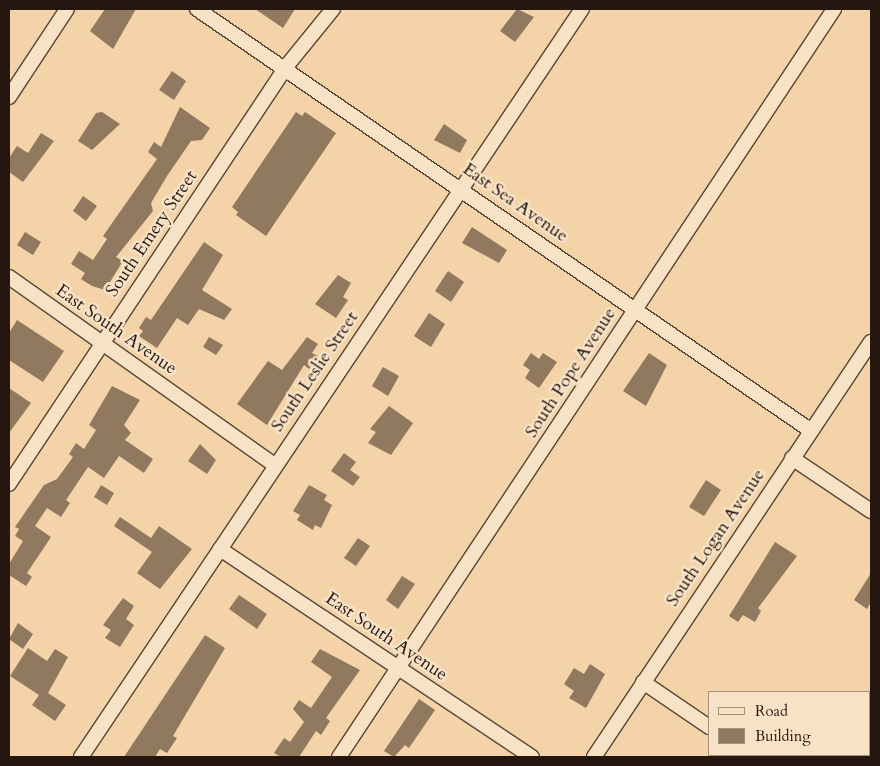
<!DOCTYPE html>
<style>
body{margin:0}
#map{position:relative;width:880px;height:766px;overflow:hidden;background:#f3d3a7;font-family:Cardo,serif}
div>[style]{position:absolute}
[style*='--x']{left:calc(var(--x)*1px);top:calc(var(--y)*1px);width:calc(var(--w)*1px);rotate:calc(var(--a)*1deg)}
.building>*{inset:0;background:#90795e}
.roads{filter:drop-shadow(1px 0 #584635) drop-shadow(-1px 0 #584635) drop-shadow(0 1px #584635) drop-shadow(0 -1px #584635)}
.minor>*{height:14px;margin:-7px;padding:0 7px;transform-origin:7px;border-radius:7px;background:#f7e2c6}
span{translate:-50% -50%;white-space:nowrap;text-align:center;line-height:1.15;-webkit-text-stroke:5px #f7e2c6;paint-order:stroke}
.street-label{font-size:18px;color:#25170f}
.frame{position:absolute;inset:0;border:10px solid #25170f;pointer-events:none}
.legend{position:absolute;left:708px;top:691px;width:162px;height:65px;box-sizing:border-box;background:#f7e2c6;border:1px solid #a3917d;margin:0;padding:6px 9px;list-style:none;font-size:15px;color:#25170f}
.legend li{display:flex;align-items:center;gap:10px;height:25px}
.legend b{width:25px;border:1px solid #a3917d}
</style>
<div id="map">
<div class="building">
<div style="clip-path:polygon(105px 9px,136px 9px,113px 49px,90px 31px)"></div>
<div style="clip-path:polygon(255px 9px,295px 9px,283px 28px)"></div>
<div style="clip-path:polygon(517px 9px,534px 17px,515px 42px,500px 31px)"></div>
<div style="clip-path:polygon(172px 71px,186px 81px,174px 100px,159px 90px)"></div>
<div style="clip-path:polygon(180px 107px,210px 128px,202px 140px,191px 141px,167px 176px,151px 203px,153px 211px,116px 257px,123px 261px,105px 290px,92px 286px,81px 279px,85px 273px,71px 264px,79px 251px,93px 260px,107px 239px,103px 236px,157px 159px,148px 152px,154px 142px,161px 147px)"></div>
<div style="clip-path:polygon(102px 112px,120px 124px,92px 150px,78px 141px,96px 113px)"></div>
<div style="clip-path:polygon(296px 112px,302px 116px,305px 112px,336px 133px,266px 236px,236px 215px,238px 212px,232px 207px)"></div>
<div style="clip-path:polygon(444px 124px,467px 140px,460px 153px,434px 140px)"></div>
<div style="clip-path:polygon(41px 133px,54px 141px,23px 182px,9px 172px,9px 158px,17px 146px,28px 153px)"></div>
<div style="clip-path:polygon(83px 196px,97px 206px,86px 221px,73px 211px)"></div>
<div style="clip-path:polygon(472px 227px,507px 250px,499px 263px,462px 243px)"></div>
<div style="clip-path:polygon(25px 232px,41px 242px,33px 255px,17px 245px)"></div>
<div style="clip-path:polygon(204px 242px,223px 255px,202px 290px,232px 309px,224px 320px,199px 309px,188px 325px,177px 318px,157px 348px,139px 336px,143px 331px,139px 328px,146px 317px,151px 320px)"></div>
<div style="clip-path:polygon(448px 271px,464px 282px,451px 302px,435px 291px)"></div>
<div style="clip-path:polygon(338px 275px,351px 283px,343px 297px,348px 300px,336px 318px,315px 304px)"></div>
<div style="clip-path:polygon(429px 313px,445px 324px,431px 347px,414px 336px)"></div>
<div style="clip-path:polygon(17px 320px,64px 351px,43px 382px,9px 360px,9px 333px)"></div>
<div style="clip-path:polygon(209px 337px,223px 345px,216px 355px,203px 347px)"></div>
<div style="clip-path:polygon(307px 337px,318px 344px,312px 353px,318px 356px,309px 369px,304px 365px,267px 425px,237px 404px,268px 361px,282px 370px)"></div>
<div style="clip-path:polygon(531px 353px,539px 359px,543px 353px,557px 362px,539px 388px,525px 378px,530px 370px,523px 365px)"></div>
<div style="clip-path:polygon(649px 353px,667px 365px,646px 406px,623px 391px)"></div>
<div style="clip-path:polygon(383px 367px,399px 376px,388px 396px,372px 386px)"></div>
<div style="clip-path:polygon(112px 386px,140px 400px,124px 425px,131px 433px,125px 440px,153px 459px,144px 473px,119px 456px,104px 478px,88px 467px,66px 500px,70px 503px,61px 517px,47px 508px,35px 526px,51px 537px,27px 573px,32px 577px,26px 586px,9px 575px,9px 564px,23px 541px,15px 536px,19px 529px,15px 527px,44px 485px,57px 479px,73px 457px,69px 454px,76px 443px,84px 449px,96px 430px,89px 425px)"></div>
<div style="clip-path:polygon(9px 388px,31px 403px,9px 433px)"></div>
<div style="clip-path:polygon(389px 406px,413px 423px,391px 455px,368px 443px,376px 432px,370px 429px)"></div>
<div style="clip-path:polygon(200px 444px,216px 460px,207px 474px,188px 461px)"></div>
<div style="clip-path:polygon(344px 453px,356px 462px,350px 470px,360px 477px,353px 486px,331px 471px)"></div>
<div style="clip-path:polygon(706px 480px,721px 490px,704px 516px,689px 507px)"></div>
<div style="clip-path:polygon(101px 485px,114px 493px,107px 505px,94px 497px)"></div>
<div style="clip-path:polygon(309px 485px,327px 495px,324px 500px,332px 505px,321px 528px,315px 525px,313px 530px,297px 520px,300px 515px,293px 511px)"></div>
<div style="clip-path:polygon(120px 517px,151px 538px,159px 526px,192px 549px,160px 589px,137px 573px,152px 552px,114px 526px)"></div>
<div style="clip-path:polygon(358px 538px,370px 546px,356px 566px,344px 558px)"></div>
<div style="clip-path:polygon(775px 542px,797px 556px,758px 608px,761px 611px,755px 622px,743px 615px,738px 622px,729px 616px)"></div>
<div style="clip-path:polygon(871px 573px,871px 602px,867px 609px,854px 600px)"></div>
<div style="clip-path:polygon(402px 576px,415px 584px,398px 609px,386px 600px)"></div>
<div style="clip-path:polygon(239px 595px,267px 614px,257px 629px,229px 609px)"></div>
<div style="clip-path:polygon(123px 598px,134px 606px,126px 619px,134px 625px,120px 647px,105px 638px,111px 630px,103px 625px)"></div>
<div style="clip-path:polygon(18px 623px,33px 634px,23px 649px,9px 639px)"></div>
<div style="clip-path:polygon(205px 635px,225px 648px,173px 736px,177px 738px,167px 753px,160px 749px,155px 757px,124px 757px)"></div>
<div style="clip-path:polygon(28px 648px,47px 661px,55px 649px,68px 657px,48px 693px,66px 705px,55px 721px,32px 705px,39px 695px,10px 676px)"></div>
<div style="clip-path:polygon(320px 649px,360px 670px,326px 718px,330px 721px,321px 735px,316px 731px,299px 757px,281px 757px,274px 753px,284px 738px,290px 742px,304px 722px,293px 709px,299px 700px,311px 708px,332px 677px,311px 662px)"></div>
<div style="clip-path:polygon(590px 664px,605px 674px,586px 708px,569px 698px,574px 691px,564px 684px,574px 668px,584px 674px)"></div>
<div style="clip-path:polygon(419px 699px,435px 710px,409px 748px,405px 745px,394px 757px,384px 751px)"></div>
</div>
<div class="roads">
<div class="minor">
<div style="--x:197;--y:9;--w:744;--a:34.48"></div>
<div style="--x:9;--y:97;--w:105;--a:-56.6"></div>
<div style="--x:9;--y:277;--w:326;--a:35.3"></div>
<div style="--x:792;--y:458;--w:95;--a:33.9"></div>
<div style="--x:9;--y:484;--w:499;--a:-56.4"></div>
<div style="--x:285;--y:68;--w:76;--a:-50.9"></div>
<div style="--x:220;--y:549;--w:375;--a:33.7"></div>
<div style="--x:643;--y:682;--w:80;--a:34.3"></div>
<div style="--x:750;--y:755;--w:4;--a:34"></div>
<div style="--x:81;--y:757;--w:900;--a:-56.19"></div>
<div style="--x:339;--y:757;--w:897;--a:-56.5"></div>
<div style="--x:594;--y:757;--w:499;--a:-56.3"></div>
</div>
</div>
<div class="street-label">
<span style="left:515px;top:203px;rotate:35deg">East Sea Avenue</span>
<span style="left:152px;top:234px;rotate:-56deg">South Emery Street</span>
<span style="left:116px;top:330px;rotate:35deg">East South Avenue</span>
<span style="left:315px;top:372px;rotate:-56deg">South Leslie Street</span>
<span style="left:571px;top:373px;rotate:-57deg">South Pope Avenue</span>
<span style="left:716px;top:538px;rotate:-56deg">South Logan Avenue</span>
<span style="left:386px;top:637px;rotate:34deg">East South Avenue</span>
</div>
<div class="frame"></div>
<ul class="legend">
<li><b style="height:6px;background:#f7e2c6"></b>Road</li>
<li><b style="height:14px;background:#90795e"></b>Building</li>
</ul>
</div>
